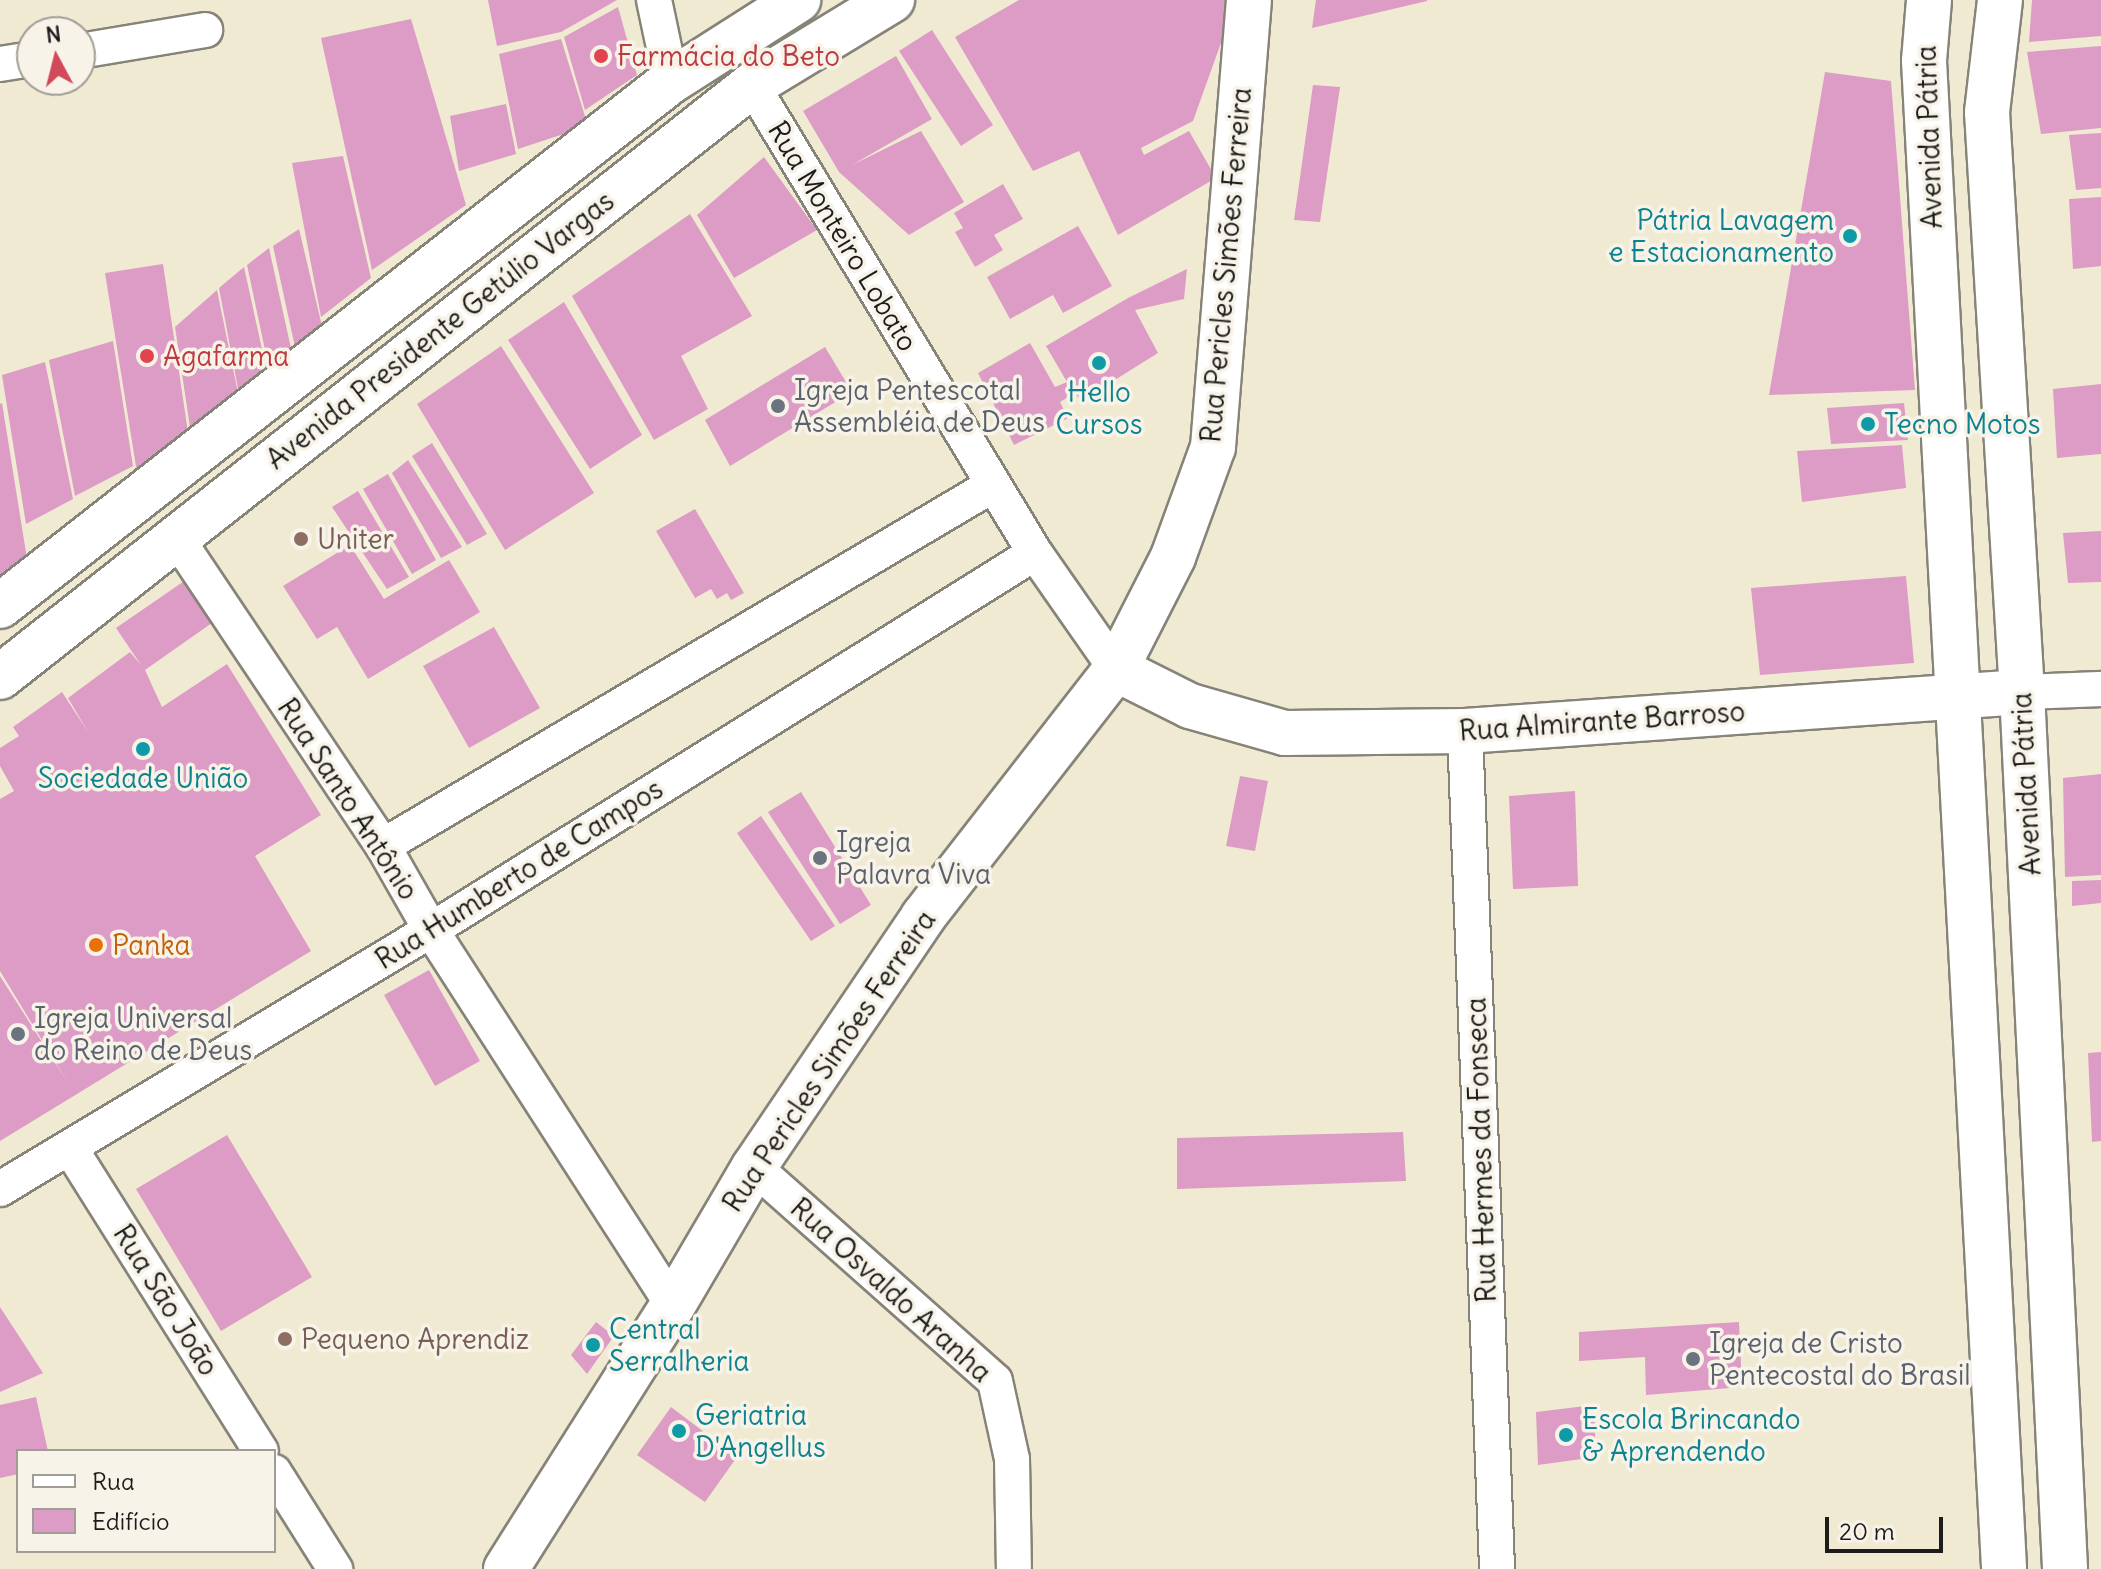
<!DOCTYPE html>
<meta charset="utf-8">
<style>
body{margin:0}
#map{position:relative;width:2101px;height:1569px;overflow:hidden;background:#f1ead3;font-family:Delius,sans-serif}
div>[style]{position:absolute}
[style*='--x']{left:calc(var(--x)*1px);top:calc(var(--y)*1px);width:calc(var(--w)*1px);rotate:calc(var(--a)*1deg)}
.building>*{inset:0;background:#dc9cc5}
.roads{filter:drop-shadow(2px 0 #868378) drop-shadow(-2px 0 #868378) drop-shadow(0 2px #868378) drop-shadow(0 -2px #868378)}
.street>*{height:34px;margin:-17px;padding:0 17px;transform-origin:17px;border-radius:17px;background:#fff}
.secondary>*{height:44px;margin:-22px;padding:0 22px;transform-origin:22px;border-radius:22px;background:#fff}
.primary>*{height:44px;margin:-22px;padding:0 22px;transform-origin:22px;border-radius:22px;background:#fff}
.dots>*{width:22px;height:22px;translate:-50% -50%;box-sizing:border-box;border:4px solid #f7f3e8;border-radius:50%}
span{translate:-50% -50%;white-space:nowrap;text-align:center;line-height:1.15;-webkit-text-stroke:7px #f7f3e8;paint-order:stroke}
.health-label{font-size:28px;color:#be3a42}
.left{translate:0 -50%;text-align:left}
.street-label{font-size:28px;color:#1c1c1c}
.culture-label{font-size:28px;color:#0d838f}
.right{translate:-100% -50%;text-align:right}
.worship-label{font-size:28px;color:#5b616d}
.education-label{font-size:28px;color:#785e54}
.food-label{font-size:28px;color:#c56008}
.legend{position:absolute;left:16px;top:1449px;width:260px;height:104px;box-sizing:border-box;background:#f7f3e8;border:2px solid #9f9d96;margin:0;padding:10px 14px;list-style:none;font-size:24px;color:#1c1c1c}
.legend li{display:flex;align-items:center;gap:16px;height:40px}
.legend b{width:40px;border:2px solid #9f9d96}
.north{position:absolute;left:16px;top:16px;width:80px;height:80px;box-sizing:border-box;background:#f7f3e8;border:2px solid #9f9d96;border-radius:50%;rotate:353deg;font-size:22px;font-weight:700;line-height:32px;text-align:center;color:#1c1c1c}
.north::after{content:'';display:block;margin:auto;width:28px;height:36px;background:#d1495b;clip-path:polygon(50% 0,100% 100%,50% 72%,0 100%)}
.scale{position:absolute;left:1825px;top:1517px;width:118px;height:36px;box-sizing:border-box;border:4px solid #1c1c1c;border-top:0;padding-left:10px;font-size:24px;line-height:28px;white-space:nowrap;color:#1c1c1c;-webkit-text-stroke:6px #f7f3e8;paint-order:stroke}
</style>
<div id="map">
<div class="building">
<div style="clip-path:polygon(488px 0,617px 0,561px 32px,497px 46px)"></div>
<div style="clip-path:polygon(1019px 0,1227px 0,1222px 40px,1193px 121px,1141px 148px,1144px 155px,1189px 131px,1216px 178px,1118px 235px,1079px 151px,1033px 171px,955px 37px)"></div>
<div style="clip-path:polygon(1316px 0,1427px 0,1427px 1px,1312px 28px)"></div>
<div style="clip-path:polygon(2032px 0,2101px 0,2101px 36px,2029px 42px)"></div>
<div style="clip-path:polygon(618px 7px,637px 75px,585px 110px,564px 37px)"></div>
<div style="clip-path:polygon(411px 19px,466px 205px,372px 270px,321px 38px)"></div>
<div style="clip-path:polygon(932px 30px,993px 125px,961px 146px,899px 51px)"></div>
<div style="clip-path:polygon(561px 39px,588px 126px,518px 149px,499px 54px)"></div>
<div style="clip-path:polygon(2101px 46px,2101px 128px,2041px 134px,2027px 52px)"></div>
<div style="clip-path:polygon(896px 56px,932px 119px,852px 165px,921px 131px,964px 202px,909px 235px,839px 172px,803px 111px)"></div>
<div style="clip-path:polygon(1825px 72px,1891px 81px,1915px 390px,1769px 395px)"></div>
<div style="clip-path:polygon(1313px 85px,1340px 87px,1320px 222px,1294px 220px)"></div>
<div style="clip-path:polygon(506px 104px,516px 154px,459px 171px,450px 116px)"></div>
<div style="clip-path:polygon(2101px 133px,2101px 188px,2076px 190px,2069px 135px)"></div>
<div style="clip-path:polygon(343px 156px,371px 278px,321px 317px,292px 163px)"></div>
<div style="clip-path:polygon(764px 157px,817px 230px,734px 278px,697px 215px)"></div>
<div style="clip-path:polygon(1003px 184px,1023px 219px,994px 235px,1003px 250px,975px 267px,955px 232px,963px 228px,954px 213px)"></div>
<div style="clip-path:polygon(2101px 197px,2101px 266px,2073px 269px,2069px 199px)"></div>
<div style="clip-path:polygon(690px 214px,752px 316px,681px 356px,708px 409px,654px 440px,572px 296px)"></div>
<div style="clip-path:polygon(1078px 226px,1112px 286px,1063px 313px,1053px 295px,1010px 319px,987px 277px)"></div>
<div style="clip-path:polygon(299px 229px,322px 326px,295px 347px,273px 246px)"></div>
<div style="clip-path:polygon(269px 248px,292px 353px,269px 369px,247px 265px)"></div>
<div style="clip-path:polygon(163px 264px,189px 439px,138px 479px,105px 273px)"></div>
<div style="clip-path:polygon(244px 267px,267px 372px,239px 394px,219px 288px)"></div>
<div style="clip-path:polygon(1187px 269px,1184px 299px,1135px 310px,1158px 353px,1081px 401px,1075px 393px,1060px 402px,1068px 418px,1014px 445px,978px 373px,1030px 343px,1055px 387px,1067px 382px,1046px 346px,1128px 298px)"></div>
<div style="clip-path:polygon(217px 290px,239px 398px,191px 434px,175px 327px)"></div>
<div style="clip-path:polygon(564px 302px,642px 435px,590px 469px,508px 340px)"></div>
<div style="clip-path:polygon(113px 341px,133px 466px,75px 496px,49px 360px)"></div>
<div style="clip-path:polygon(501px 346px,594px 493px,505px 550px,417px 404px)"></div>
<div style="clip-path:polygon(825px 347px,852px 392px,730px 466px,705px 420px)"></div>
<div style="clip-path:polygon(45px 362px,73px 499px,26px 524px,2px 375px)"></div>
<div style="clip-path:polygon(2101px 384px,2101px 454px,2057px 458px,2053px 389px)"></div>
<div style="clip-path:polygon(2px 403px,27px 559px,0 580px,0 404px)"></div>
<div style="clip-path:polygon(1904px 403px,1908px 440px,1831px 444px,1827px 408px)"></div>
<div style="clip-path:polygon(432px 443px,487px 534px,467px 545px,412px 456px)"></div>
<div style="clip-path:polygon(1902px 445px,1906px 488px,1802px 502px,1797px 451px)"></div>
<div style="clip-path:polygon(408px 460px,462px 547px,441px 558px,392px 473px)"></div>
<div style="clip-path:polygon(388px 474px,436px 560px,412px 574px,363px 489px)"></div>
<div style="clip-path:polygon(358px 491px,409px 577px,387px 589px,332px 507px)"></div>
<div style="clip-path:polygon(695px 509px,744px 593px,731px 600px,727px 593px,717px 599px,711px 589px,695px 598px,656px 531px)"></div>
<div style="clip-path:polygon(2101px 531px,2101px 582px,2068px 583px,2063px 533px)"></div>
<div style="clip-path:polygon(350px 545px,384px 599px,449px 560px,480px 612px,368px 679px,337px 627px,317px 639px,283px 586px)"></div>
<div style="clip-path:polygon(1906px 576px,1914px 663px,1760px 675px,1751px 588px)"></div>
<div style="clip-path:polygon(190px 577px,219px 618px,145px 670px,162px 707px,227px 664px,321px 815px,255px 856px,311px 951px,0 1141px,0 976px,68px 1083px,0 971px,0 799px,14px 791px,0 766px,0 748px,19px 736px,13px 727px,62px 692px,88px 732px,68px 698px,130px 652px,141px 665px,116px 628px)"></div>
<div style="clip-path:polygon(494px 627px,540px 708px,469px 748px,423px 666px)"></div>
<div style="clip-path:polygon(2101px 774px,2101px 875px,2065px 877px,2063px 778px)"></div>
<div style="clip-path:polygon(1240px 776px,1268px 781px,1255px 851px,1226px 846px)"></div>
<div style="clip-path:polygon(1575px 791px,1578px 886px,1513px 889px,1509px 796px)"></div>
<div style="clip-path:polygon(801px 792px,871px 905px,840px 924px,768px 812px)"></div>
<div style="clip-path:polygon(761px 816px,835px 926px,811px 941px,737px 833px)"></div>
<div style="clip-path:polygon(2101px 880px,2101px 903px,2072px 906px,2072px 881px)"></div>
<div style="clip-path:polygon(429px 970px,480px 1061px,435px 1086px,384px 995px)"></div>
<div style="clip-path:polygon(2101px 1052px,2101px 1141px,2092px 1142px,2088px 1053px)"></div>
<div style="clip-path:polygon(1403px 1132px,1406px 1181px,1177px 1189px,1177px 1138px)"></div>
<div style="clip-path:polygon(227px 1135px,312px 1277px,221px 1331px,136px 1189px)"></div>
<div style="clip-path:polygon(0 1307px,43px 1373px,0 1392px)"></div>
<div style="clip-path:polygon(596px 1322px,614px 1336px,587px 1374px,571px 1355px)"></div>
<div style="clip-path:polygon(1739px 1322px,1742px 1387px,1646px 1395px,1645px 1357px,1579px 1361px,1579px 1332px)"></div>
<div style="clip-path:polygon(36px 1397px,48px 1451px,18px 1451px,18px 1474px,0 1478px,0 1405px)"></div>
<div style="clip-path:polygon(1594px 1405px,1596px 1457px,1538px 1465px,1536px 1412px)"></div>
<div style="clip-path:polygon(671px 1407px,737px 1457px,705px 1502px,637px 1455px)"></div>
</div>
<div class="roads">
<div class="street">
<div style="--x:654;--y:0;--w:83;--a:78.1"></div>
<div style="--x:80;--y:51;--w:127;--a:-9.5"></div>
<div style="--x:0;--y:64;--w:32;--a:-9"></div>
<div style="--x:752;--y:85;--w:547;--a:58.84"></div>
<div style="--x:1035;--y:553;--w:141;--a:55.1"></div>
<div style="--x:176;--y:537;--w:372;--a:56.2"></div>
<div style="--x:383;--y:846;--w:97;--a:60.3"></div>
<div style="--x:431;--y:930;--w:446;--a:57.2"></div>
<div style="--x:2022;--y:692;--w:79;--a:-2.2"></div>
<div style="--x:1465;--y:731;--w:839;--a:87.81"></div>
<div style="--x:383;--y:846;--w:709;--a:-30.62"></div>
<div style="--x:70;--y:1148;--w:358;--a:57.8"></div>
<div style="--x:754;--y:1167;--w:322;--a:41.6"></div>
<div style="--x:995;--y:1381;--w:80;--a:77.7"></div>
<div style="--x:1012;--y:1459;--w:110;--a:89"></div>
<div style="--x:0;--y:1189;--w:503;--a:-31"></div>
<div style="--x:431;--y:930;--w:712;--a:-31.97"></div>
<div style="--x:274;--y:1472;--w:115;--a:57.8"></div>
</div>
<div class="secondary">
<div style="--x:1929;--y:0;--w:61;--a:94.7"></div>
<div style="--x:1924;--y:61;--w:1510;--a:86.96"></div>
<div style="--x:2000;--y:0;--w:113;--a:96.6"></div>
<div style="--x:1987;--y:112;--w:581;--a:86.55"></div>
<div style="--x:2022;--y:692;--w:878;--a:87.19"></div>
<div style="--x:1116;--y:669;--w:83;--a:26.6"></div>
<div style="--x:1190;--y:706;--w:99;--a:15.9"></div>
<div style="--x:1285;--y:733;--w:180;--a:-0.6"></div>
<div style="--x:1465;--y:731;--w:558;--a:-4.01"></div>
<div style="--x:506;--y:1569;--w:312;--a:-57.7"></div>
<div style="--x:673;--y:1305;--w:160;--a:-59.6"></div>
<div style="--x:754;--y:1167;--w:302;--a:-55.9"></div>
<div style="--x:923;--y:917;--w:314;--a:-52.1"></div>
<div style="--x:1116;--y:669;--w:126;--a:-63"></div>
<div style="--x:1173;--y:557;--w:117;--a:-70"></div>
<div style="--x:1213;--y:447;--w:448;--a:-85.4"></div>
</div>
<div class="primary">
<div style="--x:0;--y:606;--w:852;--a:-38.04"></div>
<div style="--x:671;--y:81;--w:151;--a:-32.5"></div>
<div style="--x:0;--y:677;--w:957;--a:-38.21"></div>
<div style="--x:752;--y:85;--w:164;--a:-31.3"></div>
</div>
</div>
<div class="dots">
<div style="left:601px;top:56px;background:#e0444e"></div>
<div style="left:1850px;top:236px;background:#0f9aa8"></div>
<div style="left:147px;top:356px;background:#e0444e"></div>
<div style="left:1099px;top:363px;background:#0f9aa8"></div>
<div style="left:778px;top:406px;background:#6b7280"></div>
<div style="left:1868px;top:424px;background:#0f9aa8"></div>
<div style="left:301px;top:539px;background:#8d6e63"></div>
<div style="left:143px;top:749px;background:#0f9aa8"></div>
<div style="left:820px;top:858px;background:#6b7280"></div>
<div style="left:96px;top:945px;background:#e8710a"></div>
<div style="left:18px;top:1034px;background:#6b7280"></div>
<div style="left:285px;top:1339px;background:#8d6e63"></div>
<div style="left:593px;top:1345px;background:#0f9aa8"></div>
<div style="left:1693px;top:1359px;background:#6b7280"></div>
<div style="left:679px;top:1431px;background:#0f9aa8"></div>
<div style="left:1566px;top:1435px;background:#0f9aa8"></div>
</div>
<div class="health-label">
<span class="left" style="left:617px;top:56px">Farmácia do Beto</span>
<span class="left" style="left:163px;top:356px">Agafarma</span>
</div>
<div class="street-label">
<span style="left:1929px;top:137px;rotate:-92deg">Avenida Pátria</span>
<span style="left:843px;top:236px;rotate:59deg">Rua Monteiro Lobato</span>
<span style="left:1226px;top:265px;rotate:-85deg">Rua Pericles Simões Ferreira</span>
<span style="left:440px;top:330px;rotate:-38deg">Avenida Presidente Getúlio Vargas</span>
<span style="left:1602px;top:721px;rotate:-4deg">Rua Almirante Barroso</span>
<span style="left:2026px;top:784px;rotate:-93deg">Avenida Pátria</span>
<span style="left:348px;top:799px;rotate:57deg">Rua Santo Antônio</span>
<span style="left:519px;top:874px;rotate:-32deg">Rua Humberto de Campos</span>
<span style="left:829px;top:1061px;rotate:-56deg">Rua Pericles Simões Ferreira</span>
<span style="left:1481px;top:1150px;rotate:-92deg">Rua Hermes da Fonseca</span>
<span style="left:891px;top:1290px;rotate:42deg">Rua Osvaldo Aranha</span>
<span style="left:166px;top:1300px;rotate:58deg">Rua São João</span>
</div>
<div class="culture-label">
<span class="right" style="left:1834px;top:236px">Pátria Lavagem<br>e Estacionamento</span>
<span style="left:1099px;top:408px">Hello<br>Cursos</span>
<span class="left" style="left:1884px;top:424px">Tecno Motos</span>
<span style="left:143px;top:778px">Sociedade União</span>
<span class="left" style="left:609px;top:1345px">Central<br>Serralheria</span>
<span class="left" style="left:695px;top:1431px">Geriatria<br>D'Angellus</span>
<span class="left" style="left:1582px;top:1435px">Escola Brincando<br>&amp; Aprendendo</span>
</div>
<div class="worship-label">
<span class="left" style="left:794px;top:406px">Igreja Pentescotal<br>Assembléia de Deus</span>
<span class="left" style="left:836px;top:858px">Igreja<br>Palavra Viva</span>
<span class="left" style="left:34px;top:1034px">Igreja Universal<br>do Reino de Deus</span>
<span class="left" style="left:1709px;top:1359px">Igreja de Cristo<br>Pentecostal do Brasil</span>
</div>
<div class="education-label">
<span class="left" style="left:317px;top:539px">Uniter</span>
<span class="left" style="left:301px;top:1339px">Pequeno Aprendiz</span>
</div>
<div class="food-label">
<span class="left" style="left:112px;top:945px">Panka</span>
</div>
<ul class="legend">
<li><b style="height:10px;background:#fff"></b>Rua</li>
<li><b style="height:22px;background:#dc9cc5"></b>Edifício</li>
</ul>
<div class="north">N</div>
<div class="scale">20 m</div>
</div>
